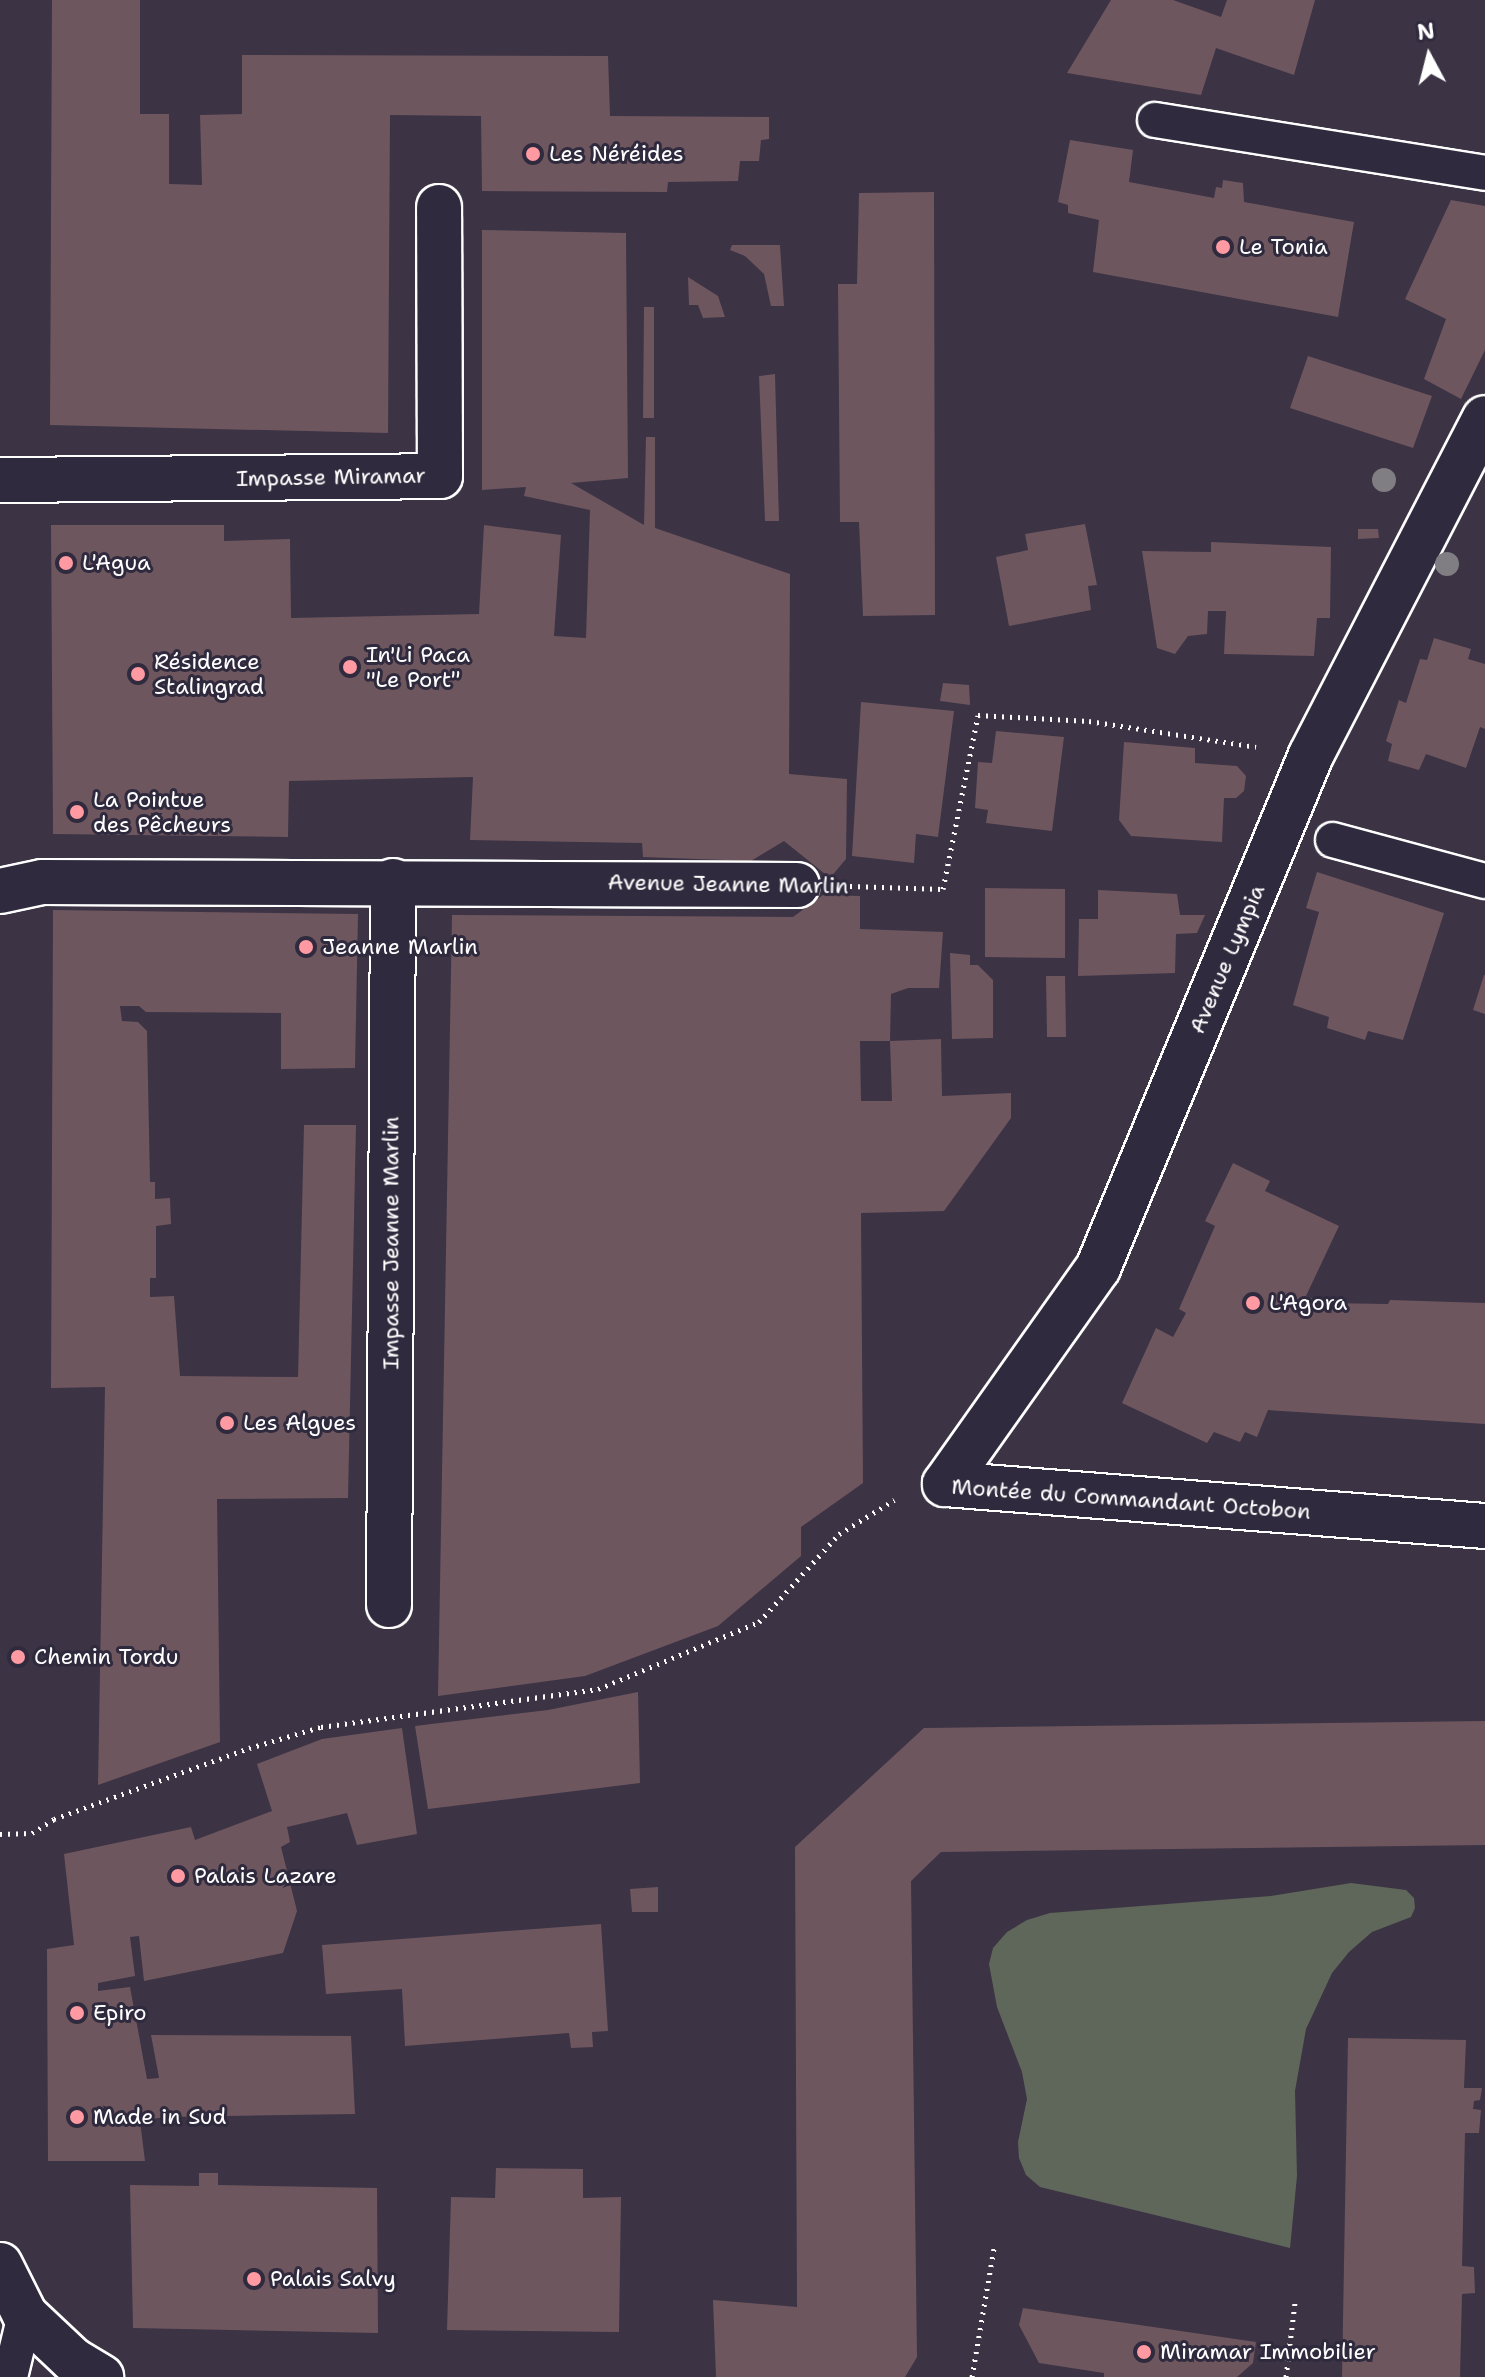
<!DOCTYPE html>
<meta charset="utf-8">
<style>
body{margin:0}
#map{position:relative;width:1485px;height:2377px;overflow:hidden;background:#3c3344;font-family:"Shantell Sans",sans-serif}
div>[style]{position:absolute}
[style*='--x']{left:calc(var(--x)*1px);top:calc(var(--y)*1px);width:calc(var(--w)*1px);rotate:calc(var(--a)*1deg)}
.green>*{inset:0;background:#5f675a}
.building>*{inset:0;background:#6e565f}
.path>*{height:5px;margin-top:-2.5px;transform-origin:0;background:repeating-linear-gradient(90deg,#fff 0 2px,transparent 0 8px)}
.roads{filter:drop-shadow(2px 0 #fff) drop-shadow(-2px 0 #fff) drop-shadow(0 2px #fff) drop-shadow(0 -2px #fff)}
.service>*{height:34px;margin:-17px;padding:0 17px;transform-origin:17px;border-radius:17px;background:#2f2a3d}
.minor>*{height:44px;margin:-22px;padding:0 22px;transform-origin:22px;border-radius:22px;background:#2f2a3d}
.tertiary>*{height:44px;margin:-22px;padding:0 22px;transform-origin:22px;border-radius:22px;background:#2f2a3d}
.trees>*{width:24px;height:24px;margin:-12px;border-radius:50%;background:#807e82}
.dots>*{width:22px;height:22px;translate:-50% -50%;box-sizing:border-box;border:4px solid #2f2a3d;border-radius:50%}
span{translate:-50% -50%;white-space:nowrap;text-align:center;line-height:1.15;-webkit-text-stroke:6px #2f2a3d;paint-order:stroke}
.poi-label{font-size:22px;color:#fff}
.left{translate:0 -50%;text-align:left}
.street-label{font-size:22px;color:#fff}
.north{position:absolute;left:1389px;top:16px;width:80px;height:80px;-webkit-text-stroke:6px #2f2a3d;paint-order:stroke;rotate:353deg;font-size:22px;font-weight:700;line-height:32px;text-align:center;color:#fff}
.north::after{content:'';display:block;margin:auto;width:28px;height:36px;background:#fff;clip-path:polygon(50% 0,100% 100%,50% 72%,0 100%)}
</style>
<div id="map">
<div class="green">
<div style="clip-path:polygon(1351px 1883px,1406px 1890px,1414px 1898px,1415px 1908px,1411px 1917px,1372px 1932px,1349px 1952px,1332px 1973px,1306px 2029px,1295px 2091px,1297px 2176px,1290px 2248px,1040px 2187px,1026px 2175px,1019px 2158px,1018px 2142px,1027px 2099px,1022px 2072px,997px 2007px,989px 1964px,993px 1948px,1007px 1932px,1027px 1920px,1050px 1913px,1271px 1896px)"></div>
</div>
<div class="building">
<div style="clip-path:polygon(52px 0,140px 0,140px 114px,169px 114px,169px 184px,202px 185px,200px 115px,242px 114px,242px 55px,608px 56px,610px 116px,769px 117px,769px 139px,761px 140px,759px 161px,740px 161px,738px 181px,668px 182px,667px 192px,482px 191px,481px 116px,390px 115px,388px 433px,50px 425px)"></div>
<div style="clip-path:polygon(1111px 0,1173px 0,1221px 17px,1227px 0,1315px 0,1294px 75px,1216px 48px,1201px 95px,1067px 73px)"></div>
<div style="clip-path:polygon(1070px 140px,1133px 150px,1129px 182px,1214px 198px,1216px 187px,1222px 188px,1223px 180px,1243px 183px,1244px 202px,1354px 222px,1338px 317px,1093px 272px,1099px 220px,1068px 213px,1068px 205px,1058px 202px)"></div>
<div style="clip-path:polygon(934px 192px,935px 615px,863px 616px,859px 522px,840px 522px,838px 284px,857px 284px,859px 193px)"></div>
<div style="clip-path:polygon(1451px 200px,1485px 206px,1485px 350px,1461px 399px,1424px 379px,1446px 319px,1405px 299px)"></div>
<div style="clip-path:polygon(482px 230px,626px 233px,628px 478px,571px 483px,644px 525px,646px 437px,655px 437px,655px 528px,790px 574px,789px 774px,847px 779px,846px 859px,830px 878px,784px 841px,751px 861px,643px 857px,642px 843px,470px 840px,473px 777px,289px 781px,288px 837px,53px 834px,51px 525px,224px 525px,224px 541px,290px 539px,291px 618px,479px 614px,484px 525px,561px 535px,554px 636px,586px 638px,590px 510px,524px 496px,526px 487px,482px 490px)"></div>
<div style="clip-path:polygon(732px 245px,780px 245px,784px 306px,771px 306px,764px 274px,745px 256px,730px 250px)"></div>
<div style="clip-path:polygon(688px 277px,718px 296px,725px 317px,703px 318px,698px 305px,689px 305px)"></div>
<div style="clip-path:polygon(644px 307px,654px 307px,654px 418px,643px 418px)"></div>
<div style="clip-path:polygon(1308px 356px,1432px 396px,1413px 448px,1290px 408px)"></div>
<div style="clip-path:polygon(775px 374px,779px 521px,765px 521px,759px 376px)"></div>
<div style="clip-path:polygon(1085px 524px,1097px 585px,1088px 586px,1091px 610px,1009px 626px,996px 557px,1028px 550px,1025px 534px)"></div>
<div style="clip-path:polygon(1358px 529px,1378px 529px,1379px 538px,1358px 539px)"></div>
<div style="clip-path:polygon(1211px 542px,1331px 547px,1330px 618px,1317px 618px,1314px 656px,1224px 654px,1226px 611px,1208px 611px,1207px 634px,1188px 636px,1175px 654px,1157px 648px,1142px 551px,1211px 552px)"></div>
<div style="clip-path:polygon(1434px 638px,1471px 649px,1468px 659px,1485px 664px,1485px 729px,1480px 727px,1466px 768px,1426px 754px,1419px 770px,1388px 761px,1392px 744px,1386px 741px,1399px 700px,1406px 703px,1420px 659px,1427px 660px)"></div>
<div style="clip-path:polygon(943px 683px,969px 685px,970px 705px,940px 701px)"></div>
<div style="clip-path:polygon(861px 702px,954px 711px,938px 837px,916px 834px,914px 863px,852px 856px)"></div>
<div style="clip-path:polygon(996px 731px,1064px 737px,1052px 831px,986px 823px,988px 810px,975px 808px,978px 762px,992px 763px)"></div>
<div style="clip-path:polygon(1124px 742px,1195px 748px,1195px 763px,1237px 766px,1246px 776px,1244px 791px,1236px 798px,1224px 798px,1222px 842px,1131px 836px,1119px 820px)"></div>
<div style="clip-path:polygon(1317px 872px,1444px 913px,1403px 1040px,1368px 1031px,1365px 1040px,1327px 1028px,1329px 1017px,1293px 1005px,1319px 912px,1306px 908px)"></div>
<div style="clip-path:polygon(985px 888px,1065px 889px,1065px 958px,985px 957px)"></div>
<div style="clip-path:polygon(1098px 890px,1177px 894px,1180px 915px,1205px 915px,1197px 933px,1176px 934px,1175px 973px,1078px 976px,1079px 919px,1098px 919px)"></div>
<div style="clip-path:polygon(823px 895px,860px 896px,860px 929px,943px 932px,939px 988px,908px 988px,891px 994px,890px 1041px,860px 1041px,861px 1101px,892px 1101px,890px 1041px,941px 1039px,942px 1096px,1011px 1093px,1011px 1118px,944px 1211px,861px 1213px,863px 1483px,801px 1527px,801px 1556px,718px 1626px,585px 1676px,438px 1696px,452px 915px,793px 917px)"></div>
<div style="clip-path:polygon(53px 910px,358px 914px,355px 1068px,281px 1069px,281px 1013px,146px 1012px,139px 1006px,120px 1006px,122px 1021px,138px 1022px,147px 1031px,150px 1182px,155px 1182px,155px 1199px,170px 1198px,171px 1224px,156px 1226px,156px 1278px,150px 1278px,150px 1297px,174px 1296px,180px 1376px,298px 1377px,304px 1125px,356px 1125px,348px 1498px,217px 1499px,220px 1742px,98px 1785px,105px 1387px,51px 1388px)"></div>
<div style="clip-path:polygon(950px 953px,970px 955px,970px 965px,978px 965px,993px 980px,993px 1038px,952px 1039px)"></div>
<div style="clip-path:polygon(1484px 975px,1485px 975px,1485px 1014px,1473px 1010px)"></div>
<div style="clip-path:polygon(1046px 976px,1065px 976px,1066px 1037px,1047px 1037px)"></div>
<div style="clip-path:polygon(1233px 1163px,1270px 1181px,1265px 1191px,1339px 1226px,1306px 1296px,1325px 1303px,1388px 1304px,1390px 1300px,1485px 1303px,1485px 1424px,1268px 1410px,1257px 1437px,1245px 1432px,1240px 1442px,1214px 1432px,1207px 1443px,1122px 1403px,1156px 1328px,1173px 1337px,1186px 1313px,1179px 1309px,1215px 1226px,1205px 1221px)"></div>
<div style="clip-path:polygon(638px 1692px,640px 1783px,428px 1809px,415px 1726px,548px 1710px)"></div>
<div style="clip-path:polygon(1485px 1721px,1485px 1845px,941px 1852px,911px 1881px,917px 2357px,905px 2377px,716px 2377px,713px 2300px,797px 2307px,795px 1847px,924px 1728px)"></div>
<div style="clip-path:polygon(402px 1728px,417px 1834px,357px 1845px,347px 1813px,287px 1827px,290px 1842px,281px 1847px,297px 1911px,283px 1953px,144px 1981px,139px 1936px,130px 1937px,135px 1976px,98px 1983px,98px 1991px,130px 1987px,147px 2079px,159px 2078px,151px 2035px,351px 2036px,355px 2114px,165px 2117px,140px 2121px,145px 2161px,48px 2161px,47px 1949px,74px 1945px,64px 1854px,191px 1827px,195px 1840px,272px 1811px,257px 1764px,322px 1739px)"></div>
<div style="clip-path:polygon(658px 1887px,658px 1912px,632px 1912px,630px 1889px)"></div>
<div style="clip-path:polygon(601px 1924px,608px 2031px,592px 2032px,593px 2047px,571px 2048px,569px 2033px,405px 2046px,402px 1989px,326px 1994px,322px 1945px)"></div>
<div style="clip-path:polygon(1348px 2038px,1466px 2040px,1464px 2088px,1482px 2088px,1480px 2100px,1474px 2101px,1473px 2109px,1481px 2110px,1479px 2133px,1465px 2133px,1462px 2266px,1474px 2267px,1475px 2293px,1462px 2294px,1460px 2377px,1342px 2377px)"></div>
<div style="clip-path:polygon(496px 2168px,583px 2169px,583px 2198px,621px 2197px,619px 2332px,447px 2330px,451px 2197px,495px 2198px)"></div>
<div style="clip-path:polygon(199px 2173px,218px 2173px,218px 2185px,377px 2188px,378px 2333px,133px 2328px,130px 2185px,199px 2186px)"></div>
<div style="clip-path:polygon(1023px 2308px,1256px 2342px,1253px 2363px,1237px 2377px,1104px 2377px,1104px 2373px,1039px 2363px,1019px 2325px)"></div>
</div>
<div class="path">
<div style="--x:850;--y:886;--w:93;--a:1.8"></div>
<div style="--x:943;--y:889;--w:177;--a:-78.6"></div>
<div style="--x:978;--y:715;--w:111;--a:3.1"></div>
<div style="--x:1089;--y:721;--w:169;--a:8.8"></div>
<div style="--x:0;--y:1834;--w:32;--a:-2"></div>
<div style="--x:32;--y:1833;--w:26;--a:-32"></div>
<div style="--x:54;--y:1819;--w:208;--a:-20"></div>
<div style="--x:249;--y:1748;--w:75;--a:-16.3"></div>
<div style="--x:321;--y:1727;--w:280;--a:-7.8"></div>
<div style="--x:598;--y:1689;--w:174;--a:-22.6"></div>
<div style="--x:759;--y:1622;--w:119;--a:-47.7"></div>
<div style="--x:839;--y:1534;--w:65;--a:-31.7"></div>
<div style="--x:972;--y:2377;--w:131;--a:-80.3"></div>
<div style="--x:1286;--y:2377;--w:75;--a:-83.1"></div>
</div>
<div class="roads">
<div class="service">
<div style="--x:1155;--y:120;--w:334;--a:9.1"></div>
<div style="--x:1333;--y:840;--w:157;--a:15.1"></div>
<div style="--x:10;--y:2377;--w:64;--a:-76.4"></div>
</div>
<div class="minor">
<div style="--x:0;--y:480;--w:440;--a:-0.5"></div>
<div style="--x:440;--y:476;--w:269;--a:-90.2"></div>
<div style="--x:0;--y:891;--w:43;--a:-12.1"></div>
<div style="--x:42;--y:882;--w:755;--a:0.23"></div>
<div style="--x:945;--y:1484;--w:265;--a:-54.7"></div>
<div style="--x:1098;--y:1268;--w:555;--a:-67.45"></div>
<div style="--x:1311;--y:755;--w:379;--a:-62.7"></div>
<div style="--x:945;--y:1484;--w:542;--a:4.45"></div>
<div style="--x:389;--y:1605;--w:724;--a:-89.68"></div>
</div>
<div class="tertiary">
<div style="--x:0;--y:2265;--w:56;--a:63.4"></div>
<div style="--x:25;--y:2315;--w:66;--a:43.2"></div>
<div style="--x:73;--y:2360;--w:33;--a:31"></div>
</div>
</div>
<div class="trees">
<div style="left:1384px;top:480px"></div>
<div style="left:1447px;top:564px"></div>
</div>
<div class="dots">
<div style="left:533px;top:154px;background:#ff9aa2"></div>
<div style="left:1223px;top:247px;background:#ff9aa2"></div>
<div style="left:66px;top:563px;background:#ff9aa2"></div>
<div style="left:350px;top:667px;background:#ff9aa2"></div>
<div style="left:138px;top:674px;background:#ff9aa2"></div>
<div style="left:77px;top:812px;background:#ff9aa2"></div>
<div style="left:306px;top:947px;background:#ff9aa2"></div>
<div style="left:1253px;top:1303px;background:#ff9aa2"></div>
<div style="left:227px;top:1423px;background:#ff9aa2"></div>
<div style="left:18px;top:1657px;background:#ff9aa2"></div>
<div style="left:178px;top:1876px;background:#ff9aa2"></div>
<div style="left:77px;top:2013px;background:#ff9aa2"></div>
<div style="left:77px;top:2117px;background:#ff9aa2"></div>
<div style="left:254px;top:2279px;background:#ff9aa2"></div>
<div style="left:1144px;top:2352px;background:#ff9aa2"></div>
</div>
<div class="poi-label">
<span class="left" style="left:549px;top:154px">Les Néréides</span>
<span class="left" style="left:1239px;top:247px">Le Tonia</span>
<span class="left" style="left:82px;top:563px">L'Agua</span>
<span class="left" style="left:366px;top:667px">In'Li Paca<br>"Le Port"</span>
<span class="left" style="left:154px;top:674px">Résidence<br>Stalingrad</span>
<span class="left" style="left:93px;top:812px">La Pointue<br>des Pêcheurs</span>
<span class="left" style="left:322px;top:947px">Jeanne Marlin</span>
<span class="left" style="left:1269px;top:1303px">L'Agora</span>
<span class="left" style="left:243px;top:1423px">Les Algues</span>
<span class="left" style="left:34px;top:1657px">Chemin Tordu</span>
<span class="left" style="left:194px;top:1876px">Palais Lazare</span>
<span class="left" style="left:93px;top:2013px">Epiro</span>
<span class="left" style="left:93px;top:2117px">Made in Sud</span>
<span class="left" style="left:270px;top:2279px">Palais Salvy</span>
<span class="left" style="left:1160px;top:2352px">Miramar Immobilier</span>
</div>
<div class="street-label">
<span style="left:331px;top:477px;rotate:-1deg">Impasse Miramar</span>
<span style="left:728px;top:884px;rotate:1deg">Avenue Jeanne Marlin</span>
<span style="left:1227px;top:959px;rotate:-67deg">Avenue Lympia</span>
<span style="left:391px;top:1243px;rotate:-90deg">Impasse Jeanne Marlin</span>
<span style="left:1131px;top:1499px;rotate:4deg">Montée du Commandant Octobon</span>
</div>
<div class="north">N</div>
</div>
